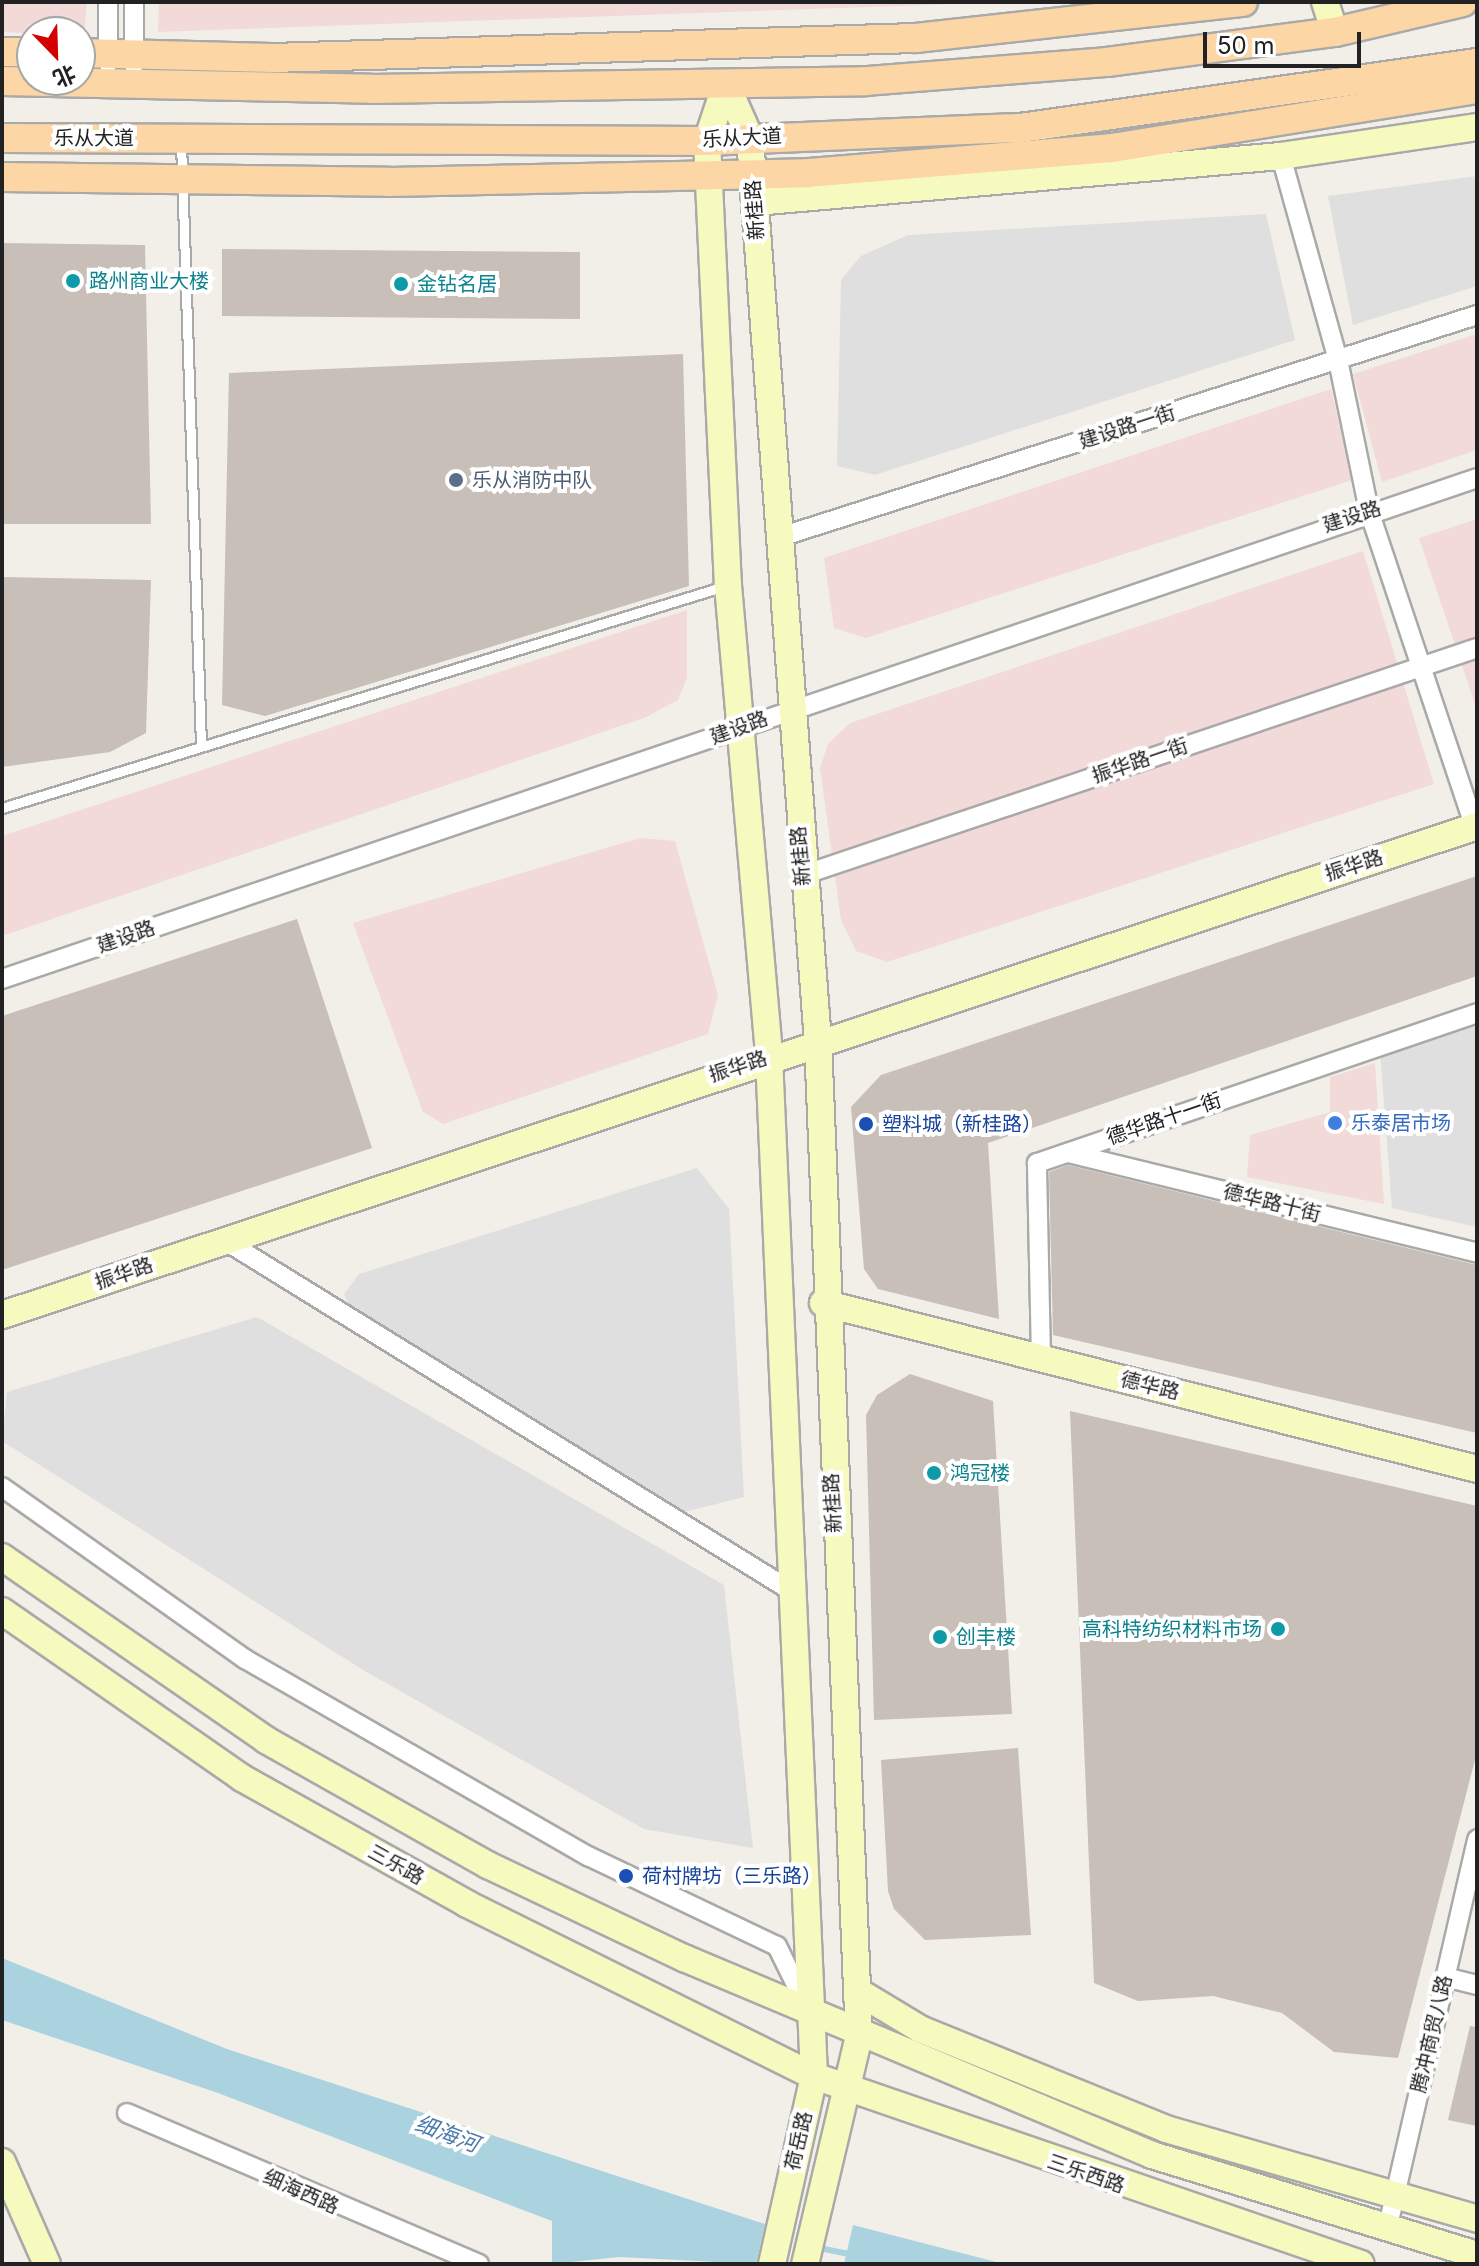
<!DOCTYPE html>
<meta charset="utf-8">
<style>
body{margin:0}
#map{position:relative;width:1479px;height:2266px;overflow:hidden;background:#f2efe9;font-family:Inter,"Noto Sans SC",sans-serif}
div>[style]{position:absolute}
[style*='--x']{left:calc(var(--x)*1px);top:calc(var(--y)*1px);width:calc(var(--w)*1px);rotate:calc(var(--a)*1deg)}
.residential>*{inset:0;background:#e0dfdf}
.commercial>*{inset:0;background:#f2dad9}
.water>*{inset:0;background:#aad3df}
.stream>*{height:6px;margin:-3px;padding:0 3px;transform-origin:3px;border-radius:3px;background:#aad3df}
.building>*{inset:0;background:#c7bfb8}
.roads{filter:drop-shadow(2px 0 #a9a9a9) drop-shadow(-2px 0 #a9a9a9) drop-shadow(0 2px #a9a9a9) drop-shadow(0 -2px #a9a9a9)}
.lane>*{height:9px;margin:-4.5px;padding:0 4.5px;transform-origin:4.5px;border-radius:4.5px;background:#fff}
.street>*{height:18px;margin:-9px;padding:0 9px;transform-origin:9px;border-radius:9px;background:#fff}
.secondary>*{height:26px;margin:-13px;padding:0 13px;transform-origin:13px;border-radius:13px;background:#f7fabf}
.primary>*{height:28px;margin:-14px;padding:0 14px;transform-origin:14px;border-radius:14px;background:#fcd6a4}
.dots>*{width:22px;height:22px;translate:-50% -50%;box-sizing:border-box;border:4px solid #fff;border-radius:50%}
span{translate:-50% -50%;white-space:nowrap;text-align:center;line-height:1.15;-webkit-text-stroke:8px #fff;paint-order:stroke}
.street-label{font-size:20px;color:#222}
.culture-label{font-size:20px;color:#0d838f}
.left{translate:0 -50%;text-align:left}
.right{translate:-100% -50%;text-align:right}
.service-label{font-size:20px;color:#4e5e75}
.shop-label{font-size:20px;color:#366cbe}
.transit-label{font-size:20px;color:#164399}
.water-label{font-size:22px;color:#4a7aab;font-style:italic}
.frame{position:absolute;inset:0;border:4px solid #222;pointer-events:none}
.north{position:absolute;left:16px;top:16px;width:80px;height:80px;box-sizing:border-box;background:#fff;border:2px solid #a7a7a7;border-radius:50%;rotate:157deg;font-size:22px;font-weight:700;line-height:32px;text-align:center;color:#222}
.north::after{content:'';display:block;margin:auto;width:28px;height:36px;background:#d40000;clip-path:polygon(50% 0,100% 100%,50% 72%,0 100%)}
.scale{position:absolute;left:1203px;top:32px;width:158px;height:36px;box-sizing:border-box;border:4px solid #222;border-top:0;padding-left:10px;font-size:24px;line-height:28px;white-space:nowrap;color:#222;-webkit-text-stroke:6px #fff;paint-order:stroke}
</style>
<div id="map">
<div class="residential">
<div style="clip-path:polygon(1477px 176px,1477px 286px,1353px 325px,1328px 196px)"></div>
<div style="clip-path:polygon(1266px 214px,1295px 340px,875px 475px,837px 466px,841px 280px,861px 256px,908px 235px)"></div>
<div style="clip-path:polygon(1477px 1016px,1477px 1227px,1392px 1208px,1380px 1051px)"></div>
<div style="clip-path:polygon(697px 1168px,729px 1209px,744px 1497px,681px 1513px,354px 1318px,344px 1294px,359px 1274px)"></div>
<div style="clip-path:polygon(257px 1317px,724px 1585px,753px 1848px,644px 1829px,363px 1670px,2px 1441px,7px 1392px)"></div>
</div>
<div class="commercial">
<div style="clip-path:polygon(2px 2px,87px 2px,84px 36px,2px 32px)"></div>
<div style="clip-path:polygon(159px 2px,1011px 2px,158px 32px)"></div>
<div style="clip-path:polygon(1477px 334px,1477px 450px,1382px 482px,1353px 374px)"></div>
<div style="clip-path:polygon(1331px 389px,1352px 480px,866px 638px,834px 628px,824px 558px)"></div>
<div style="clip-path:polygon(1477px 519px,1477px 710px,1419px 538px)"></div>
<div style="clip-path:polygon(1363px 551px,1434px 784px,887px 962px,856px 951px,841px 920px,820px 768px,828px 744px,850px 723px)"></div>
<div style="clip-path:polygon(687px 610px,687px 678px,678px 700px,644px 718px,2px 936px,2px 836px)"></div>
<div style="clip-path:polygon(640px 838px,675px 841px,718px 995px,708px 1034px,443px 1124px,423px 1112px,353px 923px)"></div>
<div style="clip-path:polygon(1375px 1063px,1384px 1204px,1247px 1177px,1250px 1135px,1330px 1112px,1330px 1077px)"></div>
</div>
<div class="water">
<div style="clip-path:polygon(2px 1958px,227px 2049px,765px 2224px,756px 2264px,619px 2257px,552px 2264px,552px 2221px,218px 2093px,2px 2020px)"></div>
<div style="clip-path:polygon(853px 2225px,1004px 2264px,844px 2264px)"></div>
</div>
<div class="stream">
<div style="--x:814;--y:2247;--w:41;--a:11.3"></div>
</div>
<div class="building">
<div style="clip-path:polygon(2px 243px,145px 245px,151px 524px,2px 524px)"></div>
<div style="clip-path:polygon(222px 249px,580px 252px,580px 319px,222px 316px)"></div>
<div style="clip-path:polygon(683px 354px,689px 586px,265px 716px,222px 705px,229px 373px)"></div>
<div style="clip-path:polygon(2px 577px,151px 580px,146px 733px,110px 752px,2px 767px)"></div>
<div style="clip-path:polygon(1477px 876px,1477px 976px,988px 1143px,999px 1319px,878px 1289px,864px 1269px,851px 1107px,881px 1075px)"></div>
<div style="clip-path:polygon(297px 919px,372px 1148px,2px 1270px,2px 1016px)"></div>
<div style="clip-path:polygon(1068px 1165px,1477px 1265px,1477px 1433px,1053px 1335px,1049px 1172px)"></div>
<div style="clip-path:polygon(910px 1374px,993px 1401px,1012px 1714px,874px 1720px,866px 1415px,877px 1395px)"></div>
<div style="clip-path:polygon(1070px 1411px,1477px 1506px,1477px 1752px,1398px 2058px,1334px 2052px,1282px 2013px,1213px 1996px,1138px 2001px,1094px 1983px)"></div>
<div style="clip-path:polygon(1018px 1748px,1031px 1935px,925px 1940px,894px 1909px,888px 1891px,881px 1760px)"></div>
<div style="clip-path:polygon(1470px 2026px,1477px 2027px,1477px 2126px,1448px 2120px)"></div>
</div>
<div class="roads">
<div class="lane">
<div style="--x:181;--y:142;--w:603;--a:88.1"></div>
<div style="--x:2;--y:808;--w:756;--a:-17.07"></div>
</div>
<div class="street">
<div style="--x:108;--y:2;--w:61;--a:90"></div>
<div style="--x:134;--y:2;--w:63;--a:90"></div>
<div style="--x:1281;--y:156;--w:212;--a:74.4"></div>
<div style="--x:1338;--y:360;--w:154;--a:78.4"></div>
<div style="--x:1369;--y:511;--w:333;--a:71.5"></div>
<div style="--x:777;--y:538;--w:735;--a:-17.67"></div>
<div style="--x:803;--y:875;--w:711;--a:-18.61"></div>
<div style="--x:2;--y:979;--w:1558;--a:-18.76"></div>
<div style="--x:1068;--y:1153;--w:421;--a:13.7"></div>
<div style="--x:224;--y:1240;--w:669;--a:31.74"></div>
<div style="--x:1041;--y:1358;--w:195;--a:-91.2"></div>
<div style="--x:1037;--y:1163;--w:465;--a:-18.8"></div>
<div style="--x:2;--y:1487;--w:298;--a:35.3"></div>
<div style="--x:245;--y:1659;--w:396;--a:29.9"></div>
<div style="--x:588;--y:1856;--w:209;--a:25.5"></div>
<div style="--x:777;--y:1946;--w:68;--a:63.8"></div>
<div style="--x:1445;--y:1977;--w:33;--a:14"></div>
<div style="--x:127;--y:2113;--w:383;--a:23.2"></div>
<div style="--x:1387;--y:2230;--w:401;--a:-77"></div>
</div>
<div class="secondary">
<div style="--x:1325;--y:2;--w:32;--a:72"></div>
<div style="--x:726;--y:84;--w:59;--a:66"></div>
<div style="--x:750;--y:138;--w:907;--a:85.7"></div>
<div style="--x:818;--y:1042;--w:995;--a:87.64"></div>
<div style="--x:859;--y:2036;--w:234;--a:103.3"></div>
<div style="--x:726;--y:84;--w:60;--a:108.4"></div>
<div style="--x:707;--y:141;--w:444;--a:87.3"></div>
<div style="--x:728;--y:585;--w:474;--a:85"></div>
<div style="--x:769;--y:1057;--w:1020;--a:87.47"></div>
<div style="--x:814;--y:2076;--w:193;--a:102.6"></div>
<div style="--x:755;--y:202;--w:528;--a:-5"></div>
<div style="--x:1281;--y:156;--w:198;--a:-8.4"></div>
<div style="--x:823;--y:1303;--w:675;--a:14.24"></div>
<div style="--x:2;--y:1315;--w:1554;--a:-18.34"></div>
<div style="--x:2;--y:1557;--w:321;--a:34.7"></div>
<div style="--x:266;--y:1740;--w:255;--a:29.4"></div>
<div style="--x:488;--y:1865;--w:217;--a:25.4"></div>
<div style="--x:684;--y:1958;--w:508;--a:22.83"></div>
<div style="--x:1152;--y:2155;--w:340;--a:17.1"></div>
<div style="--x:2;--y:1611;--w:292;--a:34.8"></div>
<div style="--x:242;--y:1778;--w:258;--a:29.2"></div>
<div style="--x:467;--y:1904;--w:387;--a:26.4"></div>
<div style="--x:814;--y:2076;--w:578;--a:18.97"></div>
<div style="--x:857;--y:1991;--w:74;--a:31.1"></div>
<div style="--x:920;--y:2029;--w:266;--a:22.1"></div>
<div style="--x:1166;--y:2129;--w:324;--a:16.1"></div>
<div style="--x:2;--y:2162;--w:111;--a:66.2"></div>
</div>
<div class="primary">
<div style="--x:2;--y:52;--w:30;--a:0"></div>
<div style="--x:80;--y:53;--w:192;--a:1.5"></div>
<div style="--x:272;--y:58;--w:644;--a:-1.78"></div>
<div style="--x:916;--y:38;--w:329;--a:-6.3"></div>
<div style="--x:2;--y:81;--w:370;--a:1.2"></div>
<div style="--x:372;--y:89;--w:494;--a:-0.9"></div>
<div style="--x:866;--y:81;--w:242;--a:-4.5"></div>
<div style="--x:1107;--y:62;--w:230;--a:-7.5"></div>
<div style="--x:1335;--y:32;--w:131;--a:-13.2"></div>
<div style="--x:2;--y:138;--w:705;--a:0.24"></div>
<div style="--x:707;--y:141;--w:313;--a:-2.4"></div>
<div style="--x:1020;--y:128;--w:462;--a:-8.1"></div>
<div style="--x:2;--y:177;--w:387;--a:0.7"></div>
<div style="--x:389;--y:182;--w:419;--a:-1.2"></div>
<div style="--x:808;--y:173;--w:305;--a:-4.7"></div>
<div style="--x:1112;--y:148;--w:370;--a:-9.2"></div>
</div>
</div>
<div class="dots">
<div style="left:73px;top:281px;background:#0f9aa8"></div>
<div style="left:401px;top:284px;background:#0f9aa8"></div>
<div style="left:456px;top:480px;background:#5c6f8a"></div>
<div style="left:1335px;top:1123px;background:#3f7fe0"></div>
<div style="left:866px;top:1124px;background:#1a4fb4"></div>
<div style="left:934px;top:1473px;background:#0f9aa8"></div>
<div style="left:1278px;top:1629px;background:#0f9aa8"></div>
<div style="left:940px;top:1637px;background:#0f9aa8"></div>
<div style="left:626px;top:1876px;background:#1a4fb4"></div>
</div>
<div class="street-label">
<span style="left:94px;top:138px">乐从大道</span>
<span style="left:742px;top:138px;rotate:-3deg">乐从大道</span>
<span style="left:755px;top:210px;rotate:-94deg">新桂路</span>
<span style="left:1127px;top:427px;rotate:-18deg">建设路一街</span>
<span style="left:1352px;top:517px;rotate:-18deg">建设路</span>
<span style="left:739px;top:728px;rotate:-20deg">建设路</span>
<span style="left:1140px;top:761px;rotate:-19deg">振华路一街</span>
<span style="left:801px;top:856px;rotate:-95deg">新桂路</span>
<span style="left:1354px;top:866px;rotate:-18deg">振华路</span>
<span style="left:126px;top:937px;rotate:-19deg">建设路</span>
<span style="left:738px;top:1067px;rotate:-18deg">振华路</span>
<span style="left:1164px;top:1119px;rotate:-19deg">德华路十一街</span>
<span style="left:1272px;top:1203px;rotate:14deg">德华路十街</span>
<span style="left:124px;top:1274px;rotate:-19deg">振华路</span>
<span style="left:1150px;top:1386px;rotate:14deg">德华路</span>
<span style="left:833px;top:1503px;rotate:-93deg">新桂路</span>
<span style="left:396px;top:1865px;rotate:29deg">三乐路</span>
<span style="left:1432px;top:2034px;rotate:-77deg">腾冲商贸八路</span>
<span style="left:799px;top:2141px;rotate:-77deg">荷岳路</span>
<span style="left:1086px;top:2174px;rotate:19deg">三乐西路</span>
<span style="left:301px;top:2192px;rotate:24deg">细海西路</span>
</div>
<div class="culture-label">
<span class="left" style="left:89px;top:281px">路州商业大楼</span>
<span class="left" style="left:417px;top:284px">金钻名居</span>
<span class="left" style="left:950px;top:1473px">鸿冠楼</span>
<span class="right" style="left:1262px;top:1629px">高科特纺织材料市场</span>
<span class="left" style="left:956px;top:1637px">创丰楼</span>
</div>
<div class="service-label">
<span class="left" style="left:472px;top:480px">乐从消防中队</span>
</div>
<div class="shop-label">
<span class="left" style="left:1351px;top:1123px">乐泰居市场</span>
</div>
<div class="transit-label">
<span class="left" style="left:882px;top:1124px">塑料城（新桂路）</span>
<span class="left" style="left:642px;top:1876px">荷村牌坊（三乐路）</span>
</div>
<div class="water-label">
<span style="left:447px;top:2134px;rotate:20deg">细海河</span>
</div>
<div class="frame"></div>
<div class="north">北</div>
<div class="scale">50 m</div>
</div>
